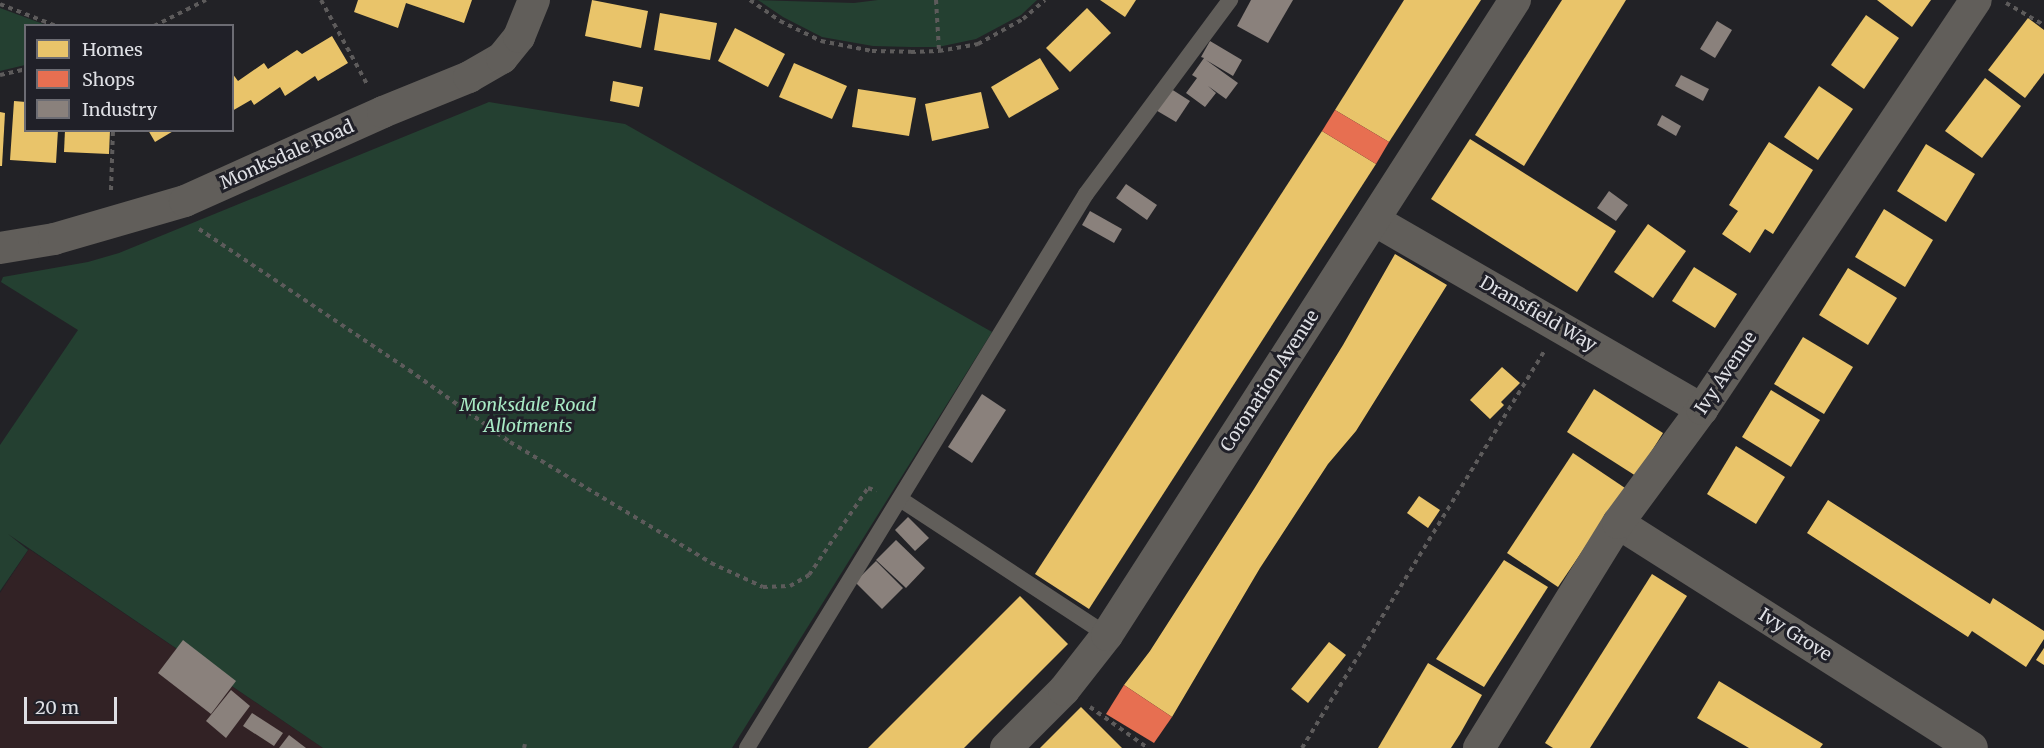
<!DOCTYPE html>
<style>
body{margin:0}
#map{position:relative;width:2044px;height:748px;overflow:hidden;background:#222226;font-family:Merriweather,serif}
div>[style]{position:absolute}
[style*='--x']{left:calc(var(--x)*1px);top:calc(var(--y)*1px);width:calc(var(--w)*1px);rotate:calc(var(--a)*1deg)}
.industrial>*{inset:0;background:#322225}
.green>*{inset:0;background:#244031}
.homes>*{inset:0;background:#e9c46a}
.shops>*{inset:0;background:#e76f51}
.industry>*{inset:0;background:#8a817c}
.path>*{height:4px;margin-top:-2px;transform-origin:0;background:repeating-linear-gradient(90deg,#5d5b5b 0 4.5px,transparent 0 9px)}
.lane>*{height:16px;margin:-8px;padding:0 8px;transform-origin:8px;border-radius:8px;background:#615e5a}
.street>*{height:32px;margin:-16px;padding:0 16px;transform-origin:16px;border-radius:16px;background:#615e5a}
span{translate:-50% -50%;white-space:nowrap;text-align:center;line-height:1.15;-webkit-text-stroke:6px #202028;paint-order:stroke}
.street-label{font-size:18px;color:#dedfe4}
.park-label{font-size:18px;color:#a8e9c4;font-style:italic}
.legend{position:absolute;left:24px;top:24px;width:210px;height:108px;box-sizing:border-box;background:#202028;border:2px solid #6c6c73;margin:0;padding:8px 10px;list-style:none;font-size:18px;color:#dedfe4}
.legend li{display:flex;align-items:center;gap:12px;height:30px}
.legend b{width:30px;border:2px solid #6c6c73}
.scale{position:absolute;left:24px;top:697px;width:93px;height:27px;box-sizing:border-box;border:3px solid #dedfe4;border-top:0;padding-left:8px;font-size:18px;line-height:21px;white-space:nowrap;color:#dedfe4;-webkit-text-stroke:4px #202028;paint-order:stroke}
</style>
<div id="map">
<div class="industrial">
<div style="clip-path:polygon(29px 549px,323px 748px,0 748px,0 593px)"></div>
</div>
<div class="green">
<div style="clip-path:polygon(758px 0,854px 3px,878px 0,1037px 0,1021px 15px,976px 39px,938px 47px,911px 47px,873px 46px,822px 37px,783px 17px)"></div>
<div style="clip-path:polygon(0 8px,46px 25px,26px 26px,25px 65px,0 71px)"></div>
<div style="clip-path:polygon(489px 102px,625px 124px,992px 332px,732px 748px,323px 748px,8px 534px,28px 550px,0 591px,0 445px,78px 330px,1px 282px,3px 277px,88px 262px,119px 253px)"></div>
</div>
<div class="homes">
<div style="clip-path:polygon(358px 0,472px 0,464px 23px,406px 3px,398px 28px,354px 12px)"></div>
<div style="clip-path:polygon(592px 0,648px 11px,641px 48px,585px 36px)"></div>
<div style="clip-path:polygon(1100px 0,1136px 0,1125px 17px)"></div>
<div style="clip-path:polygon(1404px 0,1481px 0,1389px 142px,1335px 110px)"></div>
<div style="clip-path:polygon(1562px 0,1626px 0,1524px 166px,1475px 135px)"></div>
<div style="clip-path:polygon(1877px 0,1931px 0,1912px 27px)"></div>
<div style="clip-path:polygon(1087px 8px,1111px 33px,1070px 72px,1046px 48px)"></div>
<div style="clip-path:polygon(660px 13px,717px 23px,710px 60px,654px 50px)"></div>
<div style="clip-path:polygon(1866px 15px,1899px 38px,1864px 89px,1831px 65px)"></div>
<div style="clip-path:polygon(2028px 18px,2044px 30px,2044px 73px,2025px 98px,1988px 70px)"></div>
<div style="clip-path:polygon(735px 28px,785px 54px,768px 87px,718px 61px)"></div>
<div style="clip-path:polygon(332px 36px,348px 63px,318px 81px,315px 76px,285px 96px,280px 87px,254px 105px,251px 100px,232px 111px,232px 73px,238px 81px,264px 63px,268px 69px,297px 50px,302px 54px)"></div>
<div style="clip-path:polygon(1040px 58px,1059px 89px,1009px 118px,991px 87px)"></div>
<div style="clip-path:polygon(794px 63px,847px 86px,832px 119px,779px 97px)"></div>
<div style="clip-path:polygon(1985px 78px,2021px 106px,1982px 158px,1945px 131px)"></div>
<div style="clip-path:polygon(613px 81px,643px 87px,639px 107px,610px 101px)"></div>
<div style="clip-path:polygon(1819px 86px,1853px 109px,1818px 160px,1784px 137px)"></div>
<div style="clip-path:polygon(858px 89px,916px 98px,909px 136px,852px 127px)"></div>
<div style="clip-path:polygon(981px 92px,989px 128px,932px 141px,925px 104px)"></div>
<div style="clip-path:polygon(14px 101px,26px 102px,26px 130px,58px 130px,56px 163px,10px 160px)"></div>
<div style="clip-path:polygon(0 112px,5px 113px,2px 166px,0 166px)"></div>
<div style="clip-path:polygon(65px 130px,110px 130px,109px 154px,64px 152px)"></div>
<div style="clip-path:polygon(148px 130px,175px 130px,155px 142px)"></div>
<div style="clip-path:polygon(1322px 131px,1376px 164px,1089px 609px,1035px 574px)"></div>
<div style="clip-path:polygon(1470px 139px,1616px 231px,1577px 292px,1431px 199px)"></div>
<div style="clip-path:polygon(1769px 142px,1813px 170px,1773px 234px,1765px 229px,1750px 253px,1722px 234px,1738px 211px,1729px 205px)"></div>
<div style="clip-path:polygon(1926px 144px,1975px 174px,1946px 222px,1897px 191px)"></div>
<div style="clip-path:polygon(1884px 209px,1933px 240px,1905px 287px,1855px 257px)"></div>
<div style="clip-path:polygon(1648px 224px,1686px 251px,1653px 298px,1614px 272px)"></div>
<div style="clip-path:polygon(1395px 254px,1447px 285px,1356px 431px,1328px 464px,1260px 568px,1172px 717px,1124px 685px,1150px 651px,1254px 489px,1343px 345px)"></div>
<div style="clip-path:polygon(1694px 267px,1737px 294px,1715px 328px,1672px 301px)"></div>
<div style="clip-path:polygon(1848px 268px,1897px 298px,1868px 345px,1819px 315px)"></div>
<div style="clip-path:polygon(1803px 337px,1853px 367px,1824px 414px,1774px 384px)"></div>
<div style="clip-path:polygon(1502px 367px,1520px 383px,1501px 402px,1504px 405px,1490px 419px,1470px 400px)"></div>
<div style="clip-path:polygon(1594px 389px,1663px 433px,1636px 476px,1567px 432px)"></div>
<div style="clip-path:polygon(1771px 390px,1820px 420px,1791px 467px,1742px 437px)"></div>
<div style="clip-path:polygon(1736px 446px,1785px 477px,1756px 524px,1707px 494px)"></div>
<div style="clip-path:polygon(1573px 453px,1625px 488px,1558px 587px,1507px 553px)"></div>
<div style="clip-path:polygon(1419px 496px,1440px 510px,1428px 528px,1407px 513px)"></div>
<div style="clip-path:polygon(1828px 500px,1990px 604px,1993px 598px,2044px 631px,2044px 639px,2026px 667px,1972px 631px,1968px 637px,1807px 533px)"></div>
<div style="clip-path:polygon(1504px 560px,1548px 587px,1484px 687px,1436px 659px)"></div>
<div style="clip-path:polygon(1652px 574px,1687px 596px,1590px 748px,1553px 748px,1545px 743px)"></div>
<div style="clip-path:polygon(1020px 596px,1068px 644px,964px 748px,868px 748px)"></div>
<div style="clip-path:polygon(1329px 642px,1346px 655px,1308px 703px,1291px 689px)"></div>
<div style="clip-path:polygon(2044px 648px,2044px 665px,2036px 660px)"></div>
<div style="clip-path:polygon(1428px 663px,1482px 695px,1460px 734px,1451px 748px,1378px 748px)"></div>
<div style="clip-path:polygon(1719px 681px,1823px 744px,1820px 748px,1749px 748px,1697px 718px)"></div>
<div style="clip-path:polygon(1081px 707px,1122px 748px,1040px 748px)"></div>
</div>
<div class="shops">
<div style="clip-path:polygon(1335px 110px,1389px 142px,1376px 164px,1322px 131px)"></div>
<div style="clip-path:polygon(1124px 685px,1172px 717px,1154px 743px,1106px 714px)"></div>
</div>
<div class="industry">
<div style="clip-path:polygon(1251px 0,1293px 0,1268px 43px,1237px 26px)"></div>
<div style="clip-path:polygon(1717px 21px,1732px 30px,1715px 58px,1700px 49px)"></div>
<div style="clip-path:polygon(1210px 41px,1242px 60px,1233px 76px,1206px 60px,1238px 83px,1226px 99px,1208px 86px,1216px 93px,1205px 107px,1186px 93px,1197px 78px,1192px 75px,1204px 58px,1201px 57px)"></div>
<div style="clip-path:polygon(1681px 75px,1709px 89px,1703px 101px,1675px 86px)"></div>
<div style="clip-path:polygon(1168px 87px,1190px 101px,1176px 122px,1154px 109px)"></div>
<div style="clip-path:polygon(1662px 115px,1681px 126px,1676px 136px,1657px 125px)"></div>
<div style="clip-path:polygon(1126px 184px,1157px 205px,1147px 220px,1116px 198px)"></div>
<div style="clip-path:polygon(1609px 191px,1628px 205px,1616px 221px,1597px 208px)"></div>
<div style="clip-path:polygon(1090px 211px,1122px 229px,1114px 243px,1082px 225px)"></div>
<div style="clip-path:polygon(982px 394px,1006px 410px,972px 463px,948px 447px)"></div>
<div style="clip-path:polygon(908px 517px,929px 538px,915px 551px,895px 530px)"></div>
<div style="clip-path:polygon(896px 540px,925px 568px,906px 588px,876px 560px)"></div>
<div style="clip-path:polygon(876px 561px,903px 588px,882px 609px,855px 582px)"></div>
<div style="clip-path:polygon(183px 640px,236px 681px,211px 714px,158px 673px)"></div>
<div style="clip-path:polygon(231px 690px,250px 706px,226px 738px,206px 721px)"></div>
<div style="clip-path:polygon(252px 713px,283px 733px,274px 746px,243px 726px)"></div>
<div style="clip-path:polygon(289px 735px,306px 748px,279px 748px)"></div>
</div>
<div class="path">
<div style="--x:321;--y:0;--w:98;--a:61.3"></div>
<div style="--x:750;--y:0;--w:37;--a:35"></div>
<div style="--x:780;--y:21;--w:46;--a:26"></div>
<div style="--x:821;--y:41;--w:52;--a:11.1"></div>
<div style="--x:872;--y:51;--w:39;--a:1"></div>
<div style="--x:911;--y:52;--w:28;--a:-2"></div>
<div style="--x:939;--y:51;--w:40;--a:-10"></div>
<div style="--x:978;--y:44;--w:51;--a:-29.1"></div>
<div style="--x:1023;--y:19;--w:29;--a:-41"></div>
<div style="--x:936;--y:0;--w:51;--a:86.6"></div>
<div style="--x:2006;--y:3;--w:44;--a:30.1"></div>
<div style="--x:0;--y:4;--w:60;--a:21.4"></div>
<div style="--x:154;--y:26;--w:58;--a:-26.6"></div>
<div style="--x:0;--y:75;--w:27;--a:-13"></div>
<div style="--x:111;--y:190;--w:60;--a:-88.1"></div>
<div style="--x:199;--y:229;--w:253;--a:33.9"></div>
<div style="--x:409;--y:370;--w:124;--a:35.5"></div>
<div style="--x:510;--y:442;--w:235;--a:31"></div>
<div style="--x:711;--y:563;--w:57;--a:24.8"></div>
<div style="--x:763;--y:587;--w:27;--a:-2"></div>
<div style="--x:790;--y:586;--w:22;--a:-30"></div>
<div style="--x:809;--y:575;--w:105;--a:-55.9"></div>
<div style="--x:868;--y:488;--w:9;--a:18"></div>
<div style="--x:1090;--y:707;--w:71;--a:35.3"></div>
<div style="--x:524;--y:748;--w:4;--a:-76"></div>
<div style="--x:1302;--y:748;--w:464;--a:-58.6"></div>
</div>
<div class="lane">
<div style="--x:900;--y:499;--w:248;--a:33.3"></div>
<div style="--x:747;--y:748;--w:649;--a:-58.54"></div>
<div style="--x:1086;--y:194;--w:242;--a:-53.4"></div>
</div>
<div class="street">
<div style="--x:1374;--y:220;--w:379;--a:30"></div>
<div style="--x:0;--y:248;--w:55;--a:-9.5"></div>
<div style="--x:54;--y:239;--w:136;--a:-16.2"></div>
<div style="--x:185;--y:201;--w:217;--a:-24.2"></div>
<div style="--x:383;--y:112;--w:93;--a:-22.1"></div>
<div style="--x:469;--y:77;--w:38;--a:-30"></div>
<div style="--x:502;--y:58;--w:27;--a:-51"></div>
<div style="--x:519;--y:37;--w:40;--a:-68"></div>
<div style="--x:1618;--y:523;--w:419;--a:32.4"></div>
<div style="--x:1006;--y:748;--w:82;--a:-45"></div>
<div style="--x:1064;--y:690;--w:70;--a:-52"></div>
<div style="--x:1107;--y:635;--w:755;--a:-57.28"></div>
<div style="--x:1479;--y:748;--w:264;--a:-58.3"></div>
<div style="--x:1618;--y:523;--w:142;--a:-53.6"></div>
<div style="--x:1702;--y:409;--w:492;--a:-56.2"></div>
</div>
<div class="street-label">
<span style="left:287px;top:155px;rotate:-24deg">Monksdale Road</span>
<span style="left:1538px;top:314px;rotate:30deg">Dransfield Way</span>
<span style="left:1726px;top:373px;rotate:-56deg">Ivy Avenue</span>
<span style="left:1270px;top:381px;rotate:-57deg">Coronation Avenue</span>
<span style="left:1795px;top:635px;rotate:32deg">Ivy Grove</span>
</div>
<div class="park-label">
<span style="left:528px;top:416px">Monksdale Road<br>Allotments</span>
</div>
<ul class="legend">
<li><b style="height:16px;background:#e9c46a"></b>Homes</li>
<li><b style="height:16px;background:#e76f51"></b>Shops</li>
<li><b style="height:16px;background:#8a817c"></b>Industry</li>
</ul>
<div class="scale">20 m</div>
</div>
